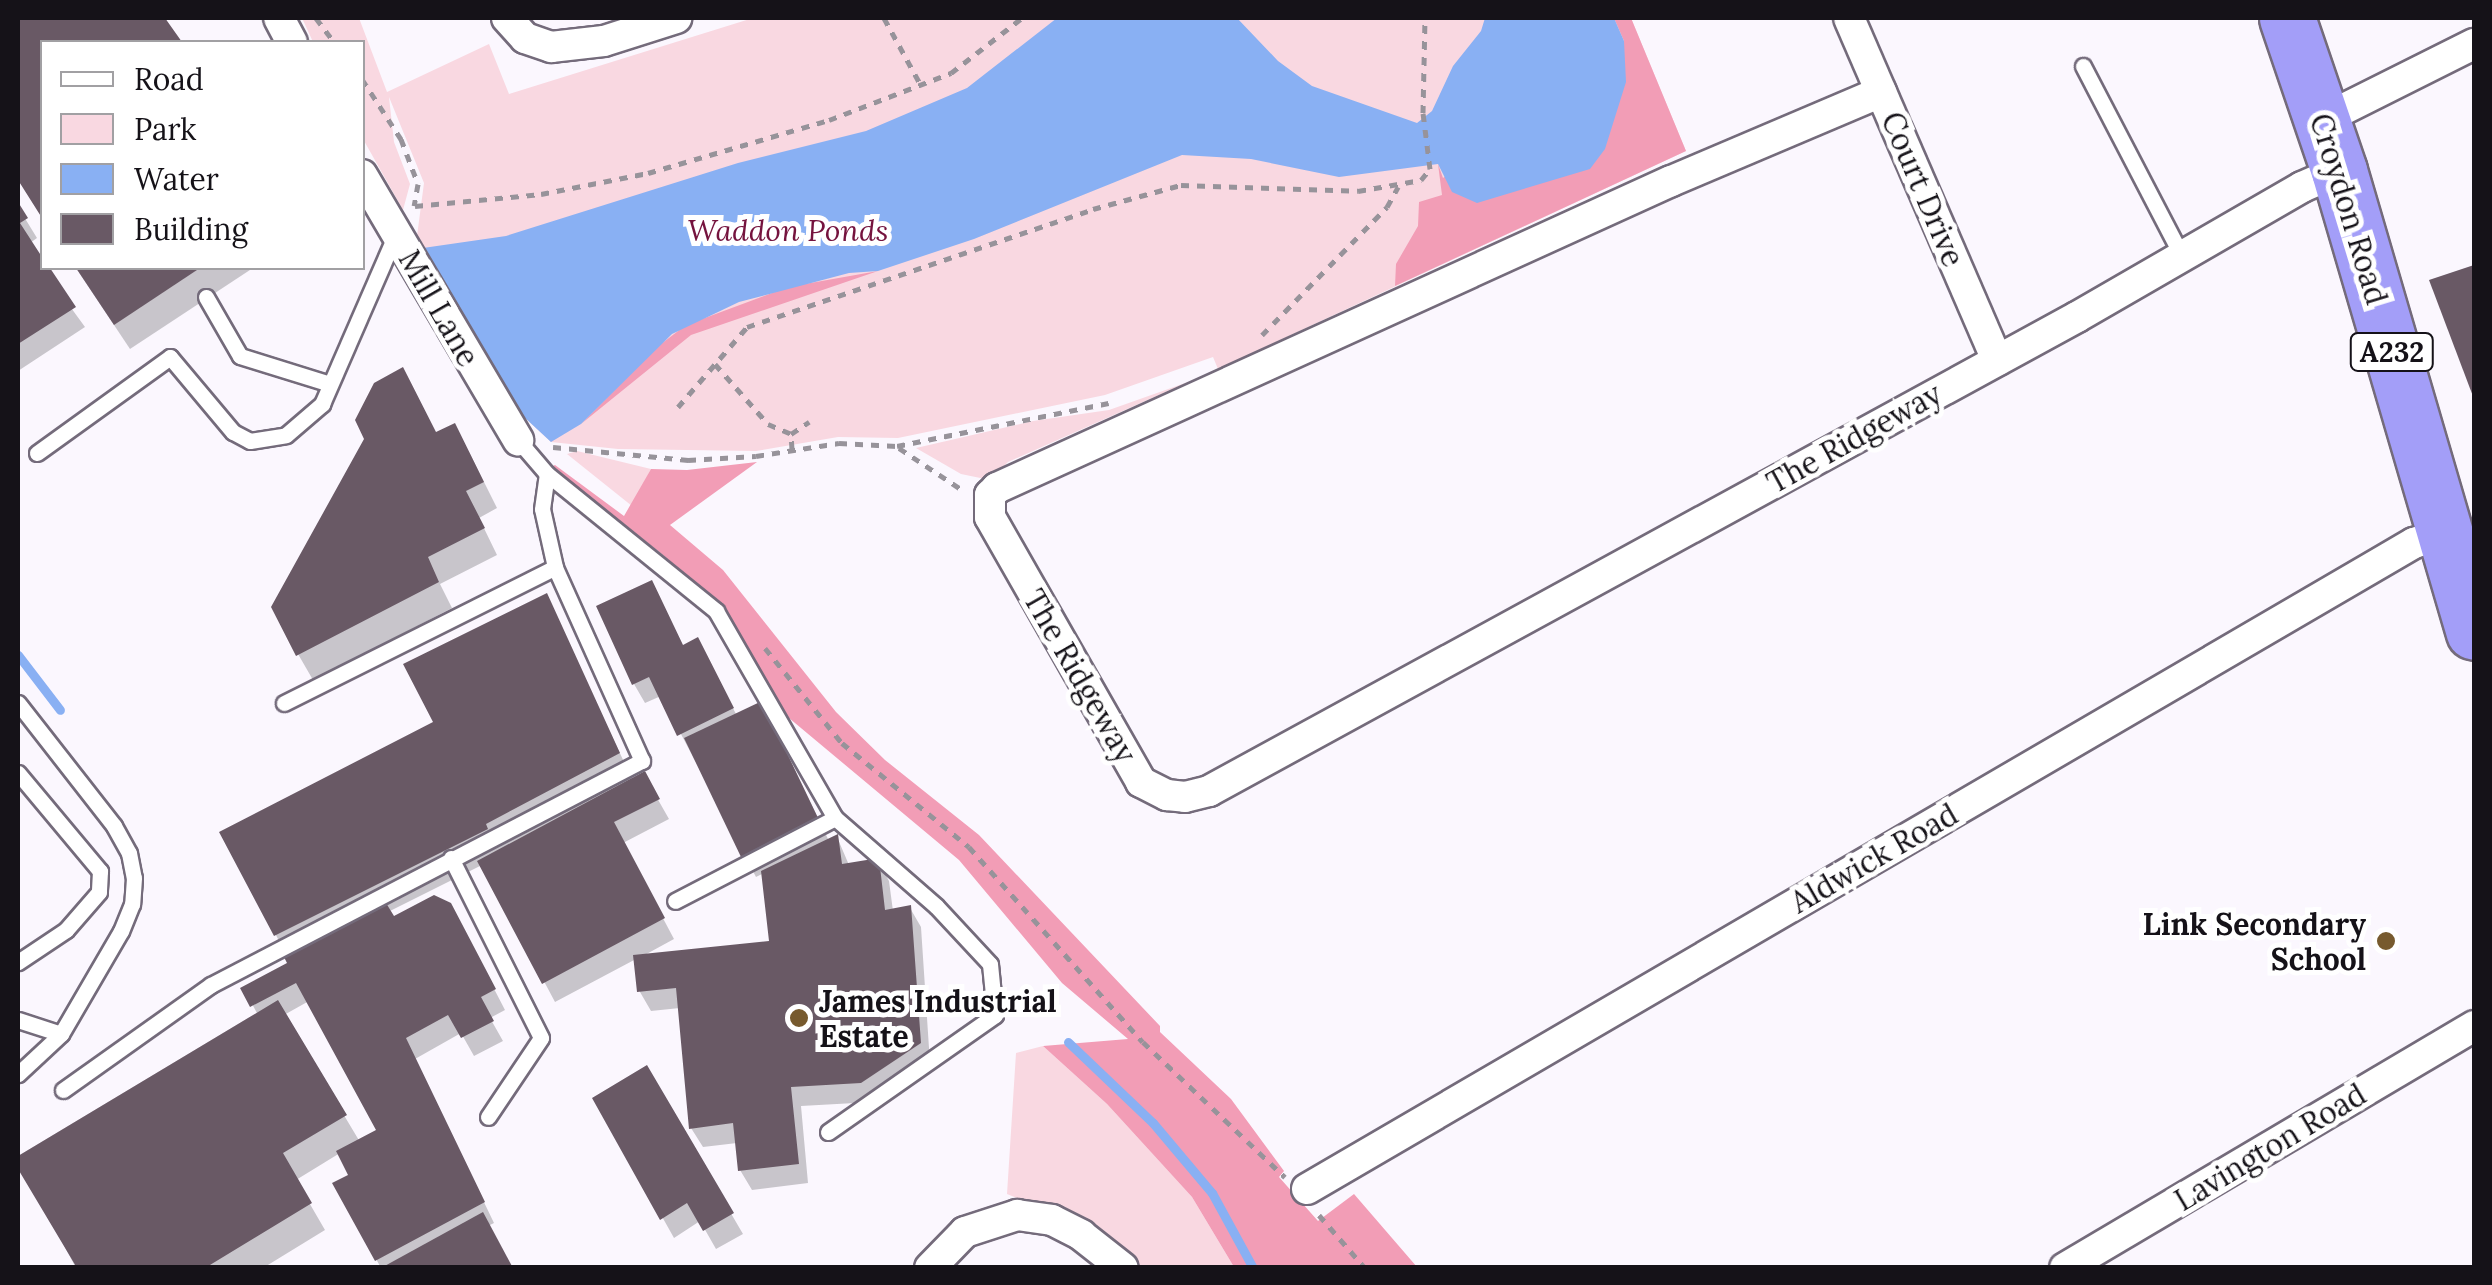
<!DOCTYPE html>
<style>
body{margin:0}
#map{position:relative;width:2492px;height:1285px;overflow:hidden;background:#fbf7fe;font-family:Lora,serif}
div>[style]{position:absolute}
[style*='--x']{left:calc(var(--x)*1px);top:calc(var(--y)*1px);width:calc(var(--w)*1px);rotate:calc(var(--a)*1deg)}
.green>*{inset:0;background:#f9d8e1}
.forest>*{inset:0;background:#f29db6}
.water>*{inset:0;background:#89b0f3}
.shadow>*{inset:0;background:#0003}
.stream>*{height:9px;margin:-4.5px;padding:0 4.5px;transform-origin:4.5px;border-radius:4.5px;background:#89b0f3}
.building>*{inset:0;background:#695965}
.path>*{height:5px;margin-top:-2.5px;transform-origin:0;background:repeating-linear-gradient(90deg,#97939a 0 8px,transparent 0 16px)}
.roads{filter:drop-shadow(2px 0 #746b7b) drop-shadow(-2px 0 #746b7b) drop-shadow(0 2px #746b7b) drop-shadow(0 -2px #746b7b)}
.lane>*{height:15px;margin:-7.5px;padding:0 7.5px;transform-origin:7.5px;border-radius:7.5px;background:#fff}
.street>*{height:30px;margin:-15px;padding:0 15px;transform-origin:15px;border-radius:15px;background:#fff}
.highway>*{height:55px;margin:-27.5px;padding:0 27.5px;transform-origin:27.5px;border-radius:27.5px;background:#a39ef8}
.dots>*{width:28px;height:28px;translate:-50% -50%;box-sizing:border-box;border:5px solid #fff;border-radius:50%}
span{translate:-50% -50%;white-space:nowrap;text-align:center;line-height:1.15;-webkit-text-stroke:10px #fff;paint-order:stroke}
.shield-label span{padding:2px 8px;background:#fff;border:2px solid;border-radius:8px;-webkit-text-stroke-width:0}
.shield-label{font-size:28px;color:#151218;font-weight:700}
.street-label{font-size:30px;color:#151218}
.park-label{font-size:30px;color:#75133e;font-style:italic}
.poi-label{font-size:30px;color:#151218;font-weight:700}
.right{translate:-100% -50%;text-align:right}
.left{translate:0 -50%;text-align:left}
.frame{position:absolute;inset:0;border:20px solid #151218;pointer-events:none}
.legend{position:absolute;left:40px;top:40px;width:325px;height:230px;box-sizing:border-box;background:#fff;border:2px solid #a1a0a3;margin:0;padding:12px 18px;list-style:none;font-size:30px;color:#151218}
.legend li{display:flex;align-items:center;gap:20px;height:50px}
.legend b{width:50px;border:2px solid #a1a0a3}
</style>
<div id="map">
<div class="green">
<div style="clip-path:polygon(302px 18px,359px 18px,387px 92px,489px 44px,509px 94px,753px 18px,1631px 18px,1686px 151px,1218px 369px,1213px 357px,1105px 395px,898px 438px,838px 437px,756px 451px,618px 449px,551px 442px,524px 417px,417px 236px,424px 183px,389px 97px,394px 142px,410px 184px,403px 210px,363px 139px,362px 42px,313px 42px)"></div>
<div style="clip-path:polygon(1188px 382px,1008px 462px,990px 480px,961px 474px,916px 448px,1033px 421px,1109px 410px)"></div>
<div style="clip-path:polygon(577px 451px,651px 469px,632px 506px,567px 454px)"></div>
<div style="clip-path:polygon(1043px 1046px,1107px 1104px,1192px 1197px,1234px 1267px,1126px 1267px,1078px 1223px,1007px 1194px,1016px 1053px)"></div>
</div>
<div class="forest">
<div style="clip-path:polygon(1614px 18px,1631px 18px,1686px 151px,1395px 286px,1396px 264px,1418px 226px,1419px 202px,1442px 195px,1438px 164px,1443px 178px,1624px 41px)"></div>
<div style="clip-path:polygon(878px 271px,691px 335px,581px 424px,657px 347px,686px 325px,788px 287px)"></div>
<div style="clip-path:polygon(757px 462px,670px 525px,723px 570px,836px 712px,885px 760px,979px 835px,1160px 1026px,1160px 1032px,1231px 1099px,1284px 1171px,1279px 1177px,1318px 1221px,1354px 1194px,1417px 1267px,1234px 1267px,1192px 1197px,1107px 1104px,1043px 1046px,1128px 1039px,1062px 983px,959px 860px,789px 718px,719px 606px,663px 555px,551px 467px,555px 465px,624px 516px,651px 469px,687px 470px)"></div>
</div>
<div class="water">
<div style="clip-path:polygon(1057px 18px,1237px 18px,1278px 61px,1312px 86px,1417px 123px,1432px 111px,1453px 66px,1481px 31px,1485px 18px,1614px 18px,1624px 41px,1626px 82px,1605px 149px,1590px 169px,1477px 203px,1452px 192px,1438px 164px,1339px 177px,1251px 159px,1182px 155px,974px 239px,878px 271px,849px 273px,739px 302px,672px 334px,581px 424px,551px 442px,524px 417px,423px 248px,506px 236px,738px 163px,866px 131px,967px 88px)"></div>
</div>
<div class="shadow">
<div style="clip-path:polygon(18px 18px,162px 18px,179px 42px,42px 42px,42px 217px,18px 179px)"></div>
<div style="clip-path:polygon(18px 207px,37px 238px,30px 243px,42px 268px,85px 327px,18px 371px)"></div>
<div style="clip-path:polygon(2474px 267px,2474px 393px,2433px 281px)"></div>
<div style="clip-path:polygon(76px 268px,253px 268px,130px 349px)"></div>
<div style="clip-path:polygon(436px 435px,469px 452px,497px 508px,479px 518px,497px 555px,440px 584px,452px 608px,313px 680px,298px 654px)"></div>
<div style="clip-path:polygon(evenodd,546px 596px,633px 781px,644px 775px,669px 819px,623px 843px,674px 939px,641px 957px,772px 943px,764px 873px,756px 877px,661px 696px,645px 703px,634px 684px,683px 648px,708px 659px,737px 716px,772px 723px,829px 841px,837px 837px,849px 865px,878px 861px,889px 881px,893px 911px,910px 908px,921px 927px,930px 1063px,873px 1102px,801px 1106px,808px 1183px,752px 1190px,740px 1170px,737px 1143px,703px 1147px,691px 1128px,680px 1008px,651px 1011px,640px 992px,636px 959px,555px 1002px,482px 865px,388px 912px,393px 919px,461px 925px,505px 1010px,490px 1018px,503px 1041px,474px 1056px,461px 1033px,415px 1059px,494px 1223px,488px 1226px,511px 1268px,381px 1268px,335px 1184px,351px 1176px,340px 1153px,296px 1180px,325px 1230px,263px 1268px,76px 1268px,18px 1159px,258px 1015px,244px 989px,291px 964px,223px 833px,437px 723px,546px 596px,309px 1001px,379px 1131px,360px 1142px,284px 1015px,309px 1001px)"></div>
<div style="clip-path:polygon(646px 1068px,743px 1234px,716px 1249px,700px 1221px,674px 1238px,596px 1099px)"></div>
</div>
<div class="stream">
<div style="--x:18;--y:655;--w:69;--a:52.6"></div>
<div style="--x:1068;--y:1042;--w:117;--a:43.6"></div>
<div style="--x:1153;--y:1123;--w:92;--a:49.9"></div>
<div style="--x:1212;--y:1193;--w:85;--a:61.3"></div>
</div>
<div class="building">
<div style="clip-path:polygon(18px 18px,165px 18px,182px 42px,42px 42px,42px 218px,18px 180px)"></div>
<div style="clip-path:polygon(18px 202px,28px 218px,20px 223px,42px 257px,42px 268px,50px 268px,76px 307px,18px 344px)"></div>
<div style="clip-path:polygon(2474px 265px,2474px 399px,2429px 280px)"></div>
<div style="clip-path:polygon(76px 268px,200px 268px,114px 325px)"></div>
<div style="clip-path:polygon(403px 367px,436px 432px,455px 423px,484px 482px,466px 491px,485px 528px,428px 557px,439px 582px,296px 656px,271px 607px,364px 439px,355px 420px,374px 383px)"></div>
<div style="clip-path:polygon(652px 580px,683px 645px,698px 637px,734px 708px,677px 736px,649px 677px,632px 685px,596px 606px)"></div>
<div style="clip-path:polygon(547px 593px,620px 753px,486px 824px,488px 829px,274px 936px,219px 832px,433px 722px,403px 664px)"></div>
<div style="clip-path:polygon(762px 701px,820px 822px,742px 859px,684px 738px)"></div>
<div style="clip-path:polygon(645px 771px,660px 799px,614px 822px,665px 918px,542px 984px,477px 861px)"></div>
<div style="clip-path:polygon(838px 834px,842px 864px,879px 858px,885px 910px,911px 905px,921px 1043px,861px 1083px,791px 1087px,799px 1164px,738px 1171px,733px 1123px,689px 1129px,676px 988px,637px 992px,633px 955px,769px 941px,761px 871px)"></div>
<div style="clip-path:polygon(434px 895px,451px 903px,496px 989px,481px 997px,494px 1021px,461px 1038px,448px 1015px,406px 1038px,485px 1202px,375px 1261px,332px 1183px,348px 1175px,336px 1151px,376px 1130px,296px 983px,250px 1007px,240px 988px,287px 963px,284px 957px,386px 903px,394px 916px)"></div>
<div style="clip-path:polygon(278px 1000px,347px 1115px,283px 1153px,312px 1203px,205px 1268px,77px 1268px,18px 1169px,18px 1156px)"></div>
<div style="clip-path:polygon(647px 1065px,734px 1213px,703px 1231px,687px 1203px,660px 1220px,592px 1098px)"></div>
<div style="clip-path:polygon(483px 1212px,513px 1268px,381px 1268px)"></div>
</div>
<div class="path">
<div style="--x:316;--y:18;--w:30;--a:53"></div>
<div style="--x:884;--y:18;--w:79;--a:61.2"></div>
<div style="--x:362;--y:79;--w:72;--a:57"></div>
<div style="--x:401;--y:139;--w:48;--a:69.3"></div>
<div style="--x:418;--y:184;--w:22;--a:100"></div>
<div style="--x:415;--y:206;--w:127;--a:-5.4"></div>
<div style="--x:541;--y:194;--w:109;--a:-11.1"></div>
<div style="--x:648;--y:173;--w:189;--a:-16.3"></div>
<div style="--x:829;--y:120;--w:131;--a:-21.1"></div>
<div style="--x:951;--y:73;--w:90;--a:-37.8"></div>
<div style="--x:1262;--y:335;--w:179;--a:-45.7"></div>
<div style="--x:1387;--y:207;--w:23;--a:-61"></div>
<div style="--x:715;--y:364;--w:80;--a:48.5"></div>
<div style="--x:768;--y:424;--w:25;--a:23"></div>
<div style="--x:678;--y:407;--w:106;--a:-49.2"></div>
<div style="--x:747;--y:327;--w:366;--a:-18.8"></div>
<div style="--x:1093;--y:209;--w:91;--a:-15.3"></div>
<div style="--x:1181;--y:185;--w:177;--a:1.9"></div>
<div style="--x:1358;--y:191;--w:64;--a:-9.9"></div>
<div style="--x:1421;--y:180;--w:14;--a:-51"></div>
<div style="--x:1430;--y:169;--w:56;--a:-97.1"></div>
<div style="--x:1423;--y:113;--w:95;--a:-88.8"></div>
<div style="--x:553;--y:447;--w:136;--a:5.5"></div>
<div style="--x:688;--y:460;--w:68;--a:-3.4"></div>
<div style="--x:756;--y:456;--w:84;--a:-8.9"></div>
<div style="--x:839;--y:443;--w:58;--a:3"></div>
<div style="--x:897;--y:446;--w:216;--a:-11.5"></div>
<div style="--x:899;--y:448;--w:78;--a:33.5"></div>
<div style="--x:792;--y:449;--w:15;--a:-94"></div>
<div style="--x:791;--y:434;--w:22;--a:-34"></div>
<div style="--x:765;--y:648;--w:122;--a:51"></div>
<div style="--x:842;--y:743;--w:164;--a:39.3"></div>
<div style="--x:969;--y:847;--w:261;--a:48.3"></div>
<div style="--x:1143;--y:1042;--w:196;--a:43.6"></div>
<div style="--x:1319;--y:1215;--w:70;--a:49"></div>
</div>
<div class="roads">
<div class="lane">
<div style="--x:2083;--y:66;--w:216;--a:62.5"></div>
<div style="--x:206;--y:297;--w:68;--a:60"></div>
<div style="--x:240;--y:356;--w:94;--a:17.3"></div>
<div style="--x:37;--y:453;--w:164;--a:-35.8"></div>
<div style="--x:170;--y:357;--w:98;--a:50"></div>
<div style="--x:233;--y:432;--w:19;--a:28"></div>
<div style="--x:250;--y:441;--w:36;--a:-9"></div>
<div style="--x:286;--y:435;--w:48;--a:-40.7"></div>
<div style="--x:322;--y:404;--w:185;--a:-66.5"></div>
<div style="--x:547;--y:474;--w:218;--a:39"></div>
<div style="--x:716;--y:611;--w:239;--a:60.1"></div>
<div style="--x:835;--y:818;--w:180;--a:152.6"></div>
<div style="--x:18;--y:703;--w:156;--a:52"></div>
<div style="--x:114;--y:826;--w:31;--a:61"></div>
<div style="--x:129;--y:853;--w:25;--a:79"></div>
<div style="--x:134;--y:878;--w:26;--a:94"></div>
<div style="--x:132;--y:904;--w:29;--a:112"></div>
<div style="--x:121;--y:931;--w:119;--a:120.2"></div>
<div style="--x:61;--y:1034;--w:59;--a:137.1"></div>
<div style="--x:284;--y:703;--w:303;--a:-26.6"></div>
<div style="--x:18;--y:773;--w:128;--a:50.1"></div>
<div style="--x:100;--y:871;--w:21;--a:93"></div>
<div style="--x:99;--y:892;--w:50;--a:131"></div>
<div style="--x:66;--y:930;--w:58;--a:146.3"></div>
<div style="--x:451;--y:858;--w:201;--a:63.4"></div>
<div style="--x:541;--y:1038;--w:95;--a:123.9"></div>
<div style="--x:18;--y:1020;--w:45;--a:18"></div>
<div style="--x:63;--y:1090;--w:181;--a:-35.4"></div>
<div style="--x:211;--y:985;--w:486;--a:-27.5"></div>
<div style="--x:642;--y:761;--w:213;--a:-114.2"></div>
<div style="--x:555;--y:567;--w:59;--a:-102.6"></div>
<div style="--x:542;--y:509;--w:35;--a:-82"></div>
<div style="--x:547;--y:474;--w:45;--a:-130.5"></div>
<div style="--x:828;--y:1132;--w:204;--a:-35"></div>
<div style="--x:995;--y:1015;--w:51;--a:-95.6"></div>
<div style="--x:990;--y:964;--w:79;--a:-133"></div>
<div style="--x:936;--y:906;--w:134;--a:-138.9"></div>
</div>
<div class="street">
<div style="--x:279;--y:18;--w:27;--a:62"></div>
<div style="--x:507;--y:18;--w:27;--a:48"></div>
<div style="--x:525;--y:38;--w:28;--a:19"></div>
<div style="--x:551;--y:47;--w:53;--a:-6.5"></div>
<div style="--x:604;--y:41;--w:76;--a:-17.7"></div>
<div style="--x:1849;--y:18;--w:373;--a:66.6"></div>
<div style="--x:1881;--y:92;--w:228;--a:157"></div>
<div style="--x:1671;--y:181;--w:741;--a:155.51"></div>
<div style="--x:997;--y:488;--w:10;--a:135"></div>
<div style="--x:990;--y:495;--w:22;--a:90"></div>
<div style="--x:990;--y:517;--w:305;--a:60.3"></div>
<div style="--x:1141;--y:782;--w:29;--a:27"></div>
<div style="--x:1167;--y:795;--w:18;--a:6"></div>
<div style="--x:1185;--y:797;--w:25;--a:-14"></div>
<div style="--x:1209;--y:791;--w:989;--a:-28.64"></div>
<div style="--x:2077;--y:317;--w:260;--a:-30"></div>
<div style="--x:2302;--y:187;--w:40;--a:-23.4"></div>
<div style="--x:2322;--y:120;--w:170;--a:-26.6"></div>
<div style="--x:362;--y:175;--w:308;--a:59.5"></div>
<div style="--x:1307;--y:1189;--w:1282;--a:-30.27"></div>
<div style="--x:2414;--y:543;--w:32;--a:-18"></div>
<div style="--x:930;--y:1268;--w:50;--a:-45.8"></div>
<div style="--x:965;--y:1232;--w:55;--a:-18.1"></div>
<div style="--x:1017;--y:1215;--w:35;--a:8"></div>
<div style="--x:1052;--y:1220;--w:33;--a:27"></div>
<div style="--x:1081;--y:1235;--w:53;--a:38.2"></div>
<div style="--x:2065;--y:1268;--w:475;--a:-30.6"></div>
</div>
<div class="highway">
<div style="--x:2287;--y:18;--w:162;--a:71.2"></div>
<div style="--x:2339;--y:171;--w:480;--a:73.7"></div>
</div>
</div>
<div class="dots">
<div style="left:2386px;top:941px;background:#775a2e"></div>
<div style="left:799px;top:1018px;background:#775a2e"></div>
</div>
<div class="shield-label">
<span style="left:2392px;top:352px">A232</span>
</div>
<div class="street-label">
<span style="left:1923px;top:189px;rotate:67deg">Court Drive</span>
<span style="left:2349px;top:209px;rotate:73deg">Croydon Road</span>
<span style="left:439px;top:308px;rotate:60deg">Mill Lane</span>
<span style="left:1854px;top:438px;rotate:-29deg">The Ridgeway</span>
<span style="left:1080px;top:676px;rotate:60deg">The Ridgeway</span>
<span style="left:1874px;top:858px;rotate:-30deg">Aldwick Road</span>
<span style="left:2270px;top:1147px;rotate:-31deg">Lavington Road</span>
</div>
<div class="park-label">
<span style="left:788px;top:230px">Waddon Ponds</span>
</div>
<div class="poi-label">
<span class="right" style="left:2366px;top:941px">Link Secondary<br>School</span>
<span class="left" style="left:819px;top:1018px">James Industrial<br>Estate</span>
</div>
<div class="frame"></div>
<ul class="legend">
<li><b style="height:12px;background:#fff"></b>Road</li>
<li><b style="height:28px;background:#f9d8e1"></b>Park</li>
<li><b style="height:28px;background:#89b0f3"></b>Water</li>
<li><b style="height:28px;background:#695965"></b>Building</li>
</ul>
</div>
